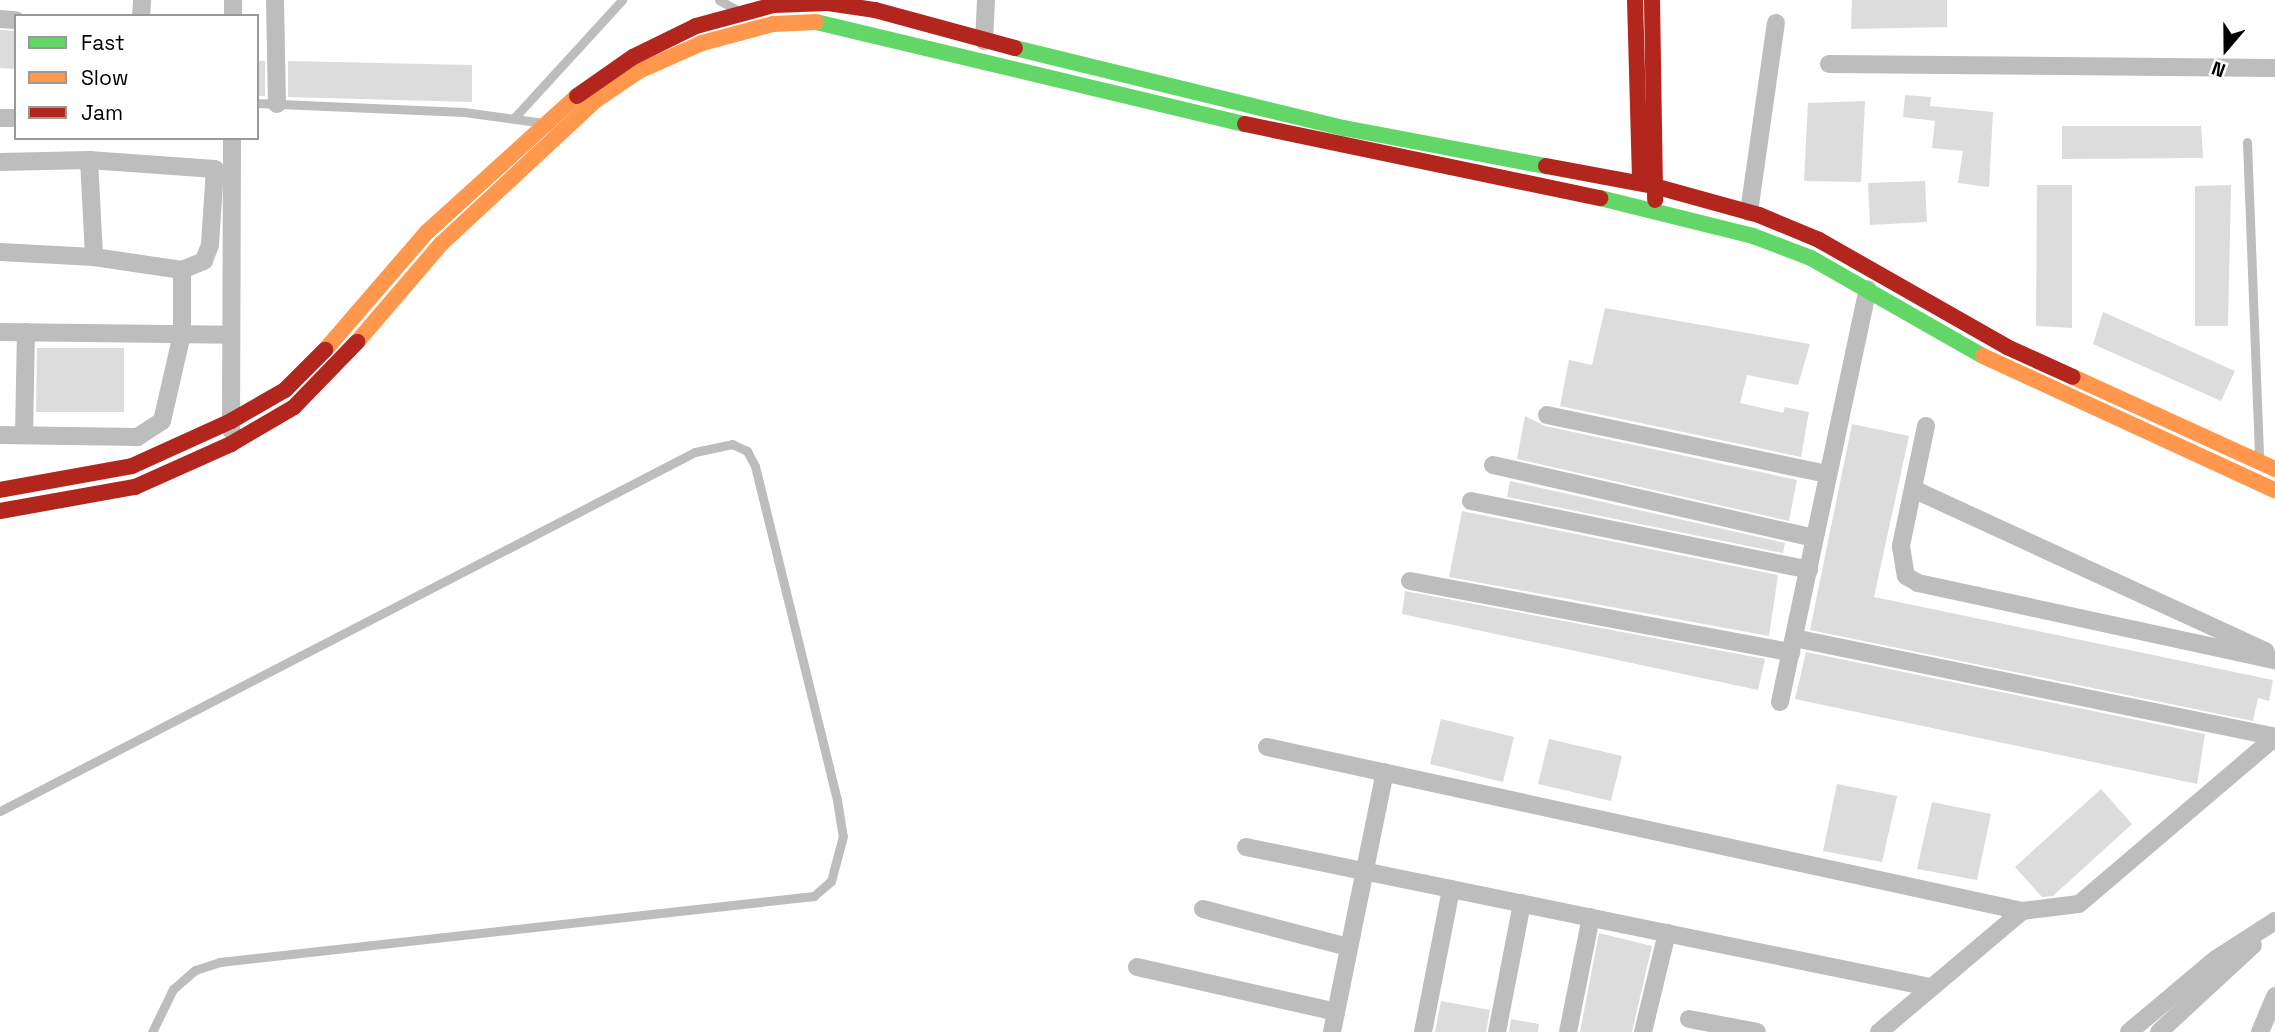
<!DOCTYPE html>
<style>
body{margin:0}
#map{position:relative;width:2275px;height:1032px;overflow:hidden;background:#fff;font-family:"Space Grotesk",sans-serif}
div>[style]{position:absolute}
[style*='--x']{left:calc(var(--x)*1px);top:calc(var(--y)*1px);width:calc(var(--w)*1px);rotate:calc(var(--a)*1deg)}
.building>*{inset:0;background:#dcdcdc}
.lane>*{height:9px;margin:-4.5px;padding:0 4.5px;transform-origin:4.5px;border-radius:4.5px;background:#bdbdbd}
.street>*{height:18px;margin:-9px;padding:0 9px;transform-origin:9px;border-radius:9px;background:#bdbdbd}
.fast>*{height:16px;margin:-8px;padding:0 8px;transform-origin:8px;border-radius:8px;background:#63d668}
.slow>*{height:16px;margin:-8px;padding:0 8px;transform-origin:8px;border-radius:8px;background:#ff974d}
.jam>*{height:16px;margin:-8px;padding:0 8px;transform-origin:8px;border-radius:8px;background:#b3261e}
span{translate:-50% -50%;white-space:nowrap;text-align:center;line-height:1.15;-webkit-text-stroke:5px #fff;paint-order:stroke}
.legend{position:absolute;left:14px;top:14px;width:245px;height:126px;box-sizing:border-box;background:#fff;border:2px solid #999;margin:0;padding:9px 12px;list-style:none;font-size:21px;color:#000}
.legend li{display:flex;align-items:center;gap:14px;height:35px}
.legend b{width:35px;border:2px solid #999}
.north{position:absolute;left:2191px;top:14px;width:70px;height:70px;-webkit-text-stroke:5px #fff;paint-order:stroke;rotate:200deg;font-size:19px;font-weight:700;line-height:28px;text-align:center;color:#000}
.north::after{content:'';display:block;margin:auto;width:24px;height:32px;background:#000;clip-path:polygon(50% 0,100% 100%,50% 72%,0 100%)}
</style>
<div id="map">
<div class="building">
<div style="clip-path:polygon(1852px 0,1947px 0,1947px 27px,1851px 29px)"></div>
<div style="clip-path:polygon(0 30px,16px 31px,16px 69px,0 68px)"></div>
<div style="clip-path:polygon(257px 61px,265px 61px,265px 96px,257px 96px)"></div>
<div style="clip-path:polygon(288px 61px,472px 65px,472px 102px,288px 97px)"></div>
<div style="clip-path:polygon(1905px 95px,1931px 97px,1930px 106px,1993px 112px,1989px 187px,1958px 183px,1963px 151px,1932px 148px,1935px 121px,1903px 117px)"></div>
<div style="clip-path:polygon(1865px 101px,1861px 182px,1804px 181px,1808px 103px)"></div>
<div style="clip-path:polygon(2062px 126px,2201px 126px,2203px 158px,2062px 159px)"></div>
<div style="clip-path:polygon(1925px 181px,1927px 222px,1870px 225px,1868px 183px)"></div>
<div style="clip-path:polygon(2037px 185px,2072px 185px,2072px 328px,2036px 326px)"></div>
<div style="clip-path:polygon(2231px 185px,2228px 326px,2195px 326px,2195px 186px)"></div>
<div style="clip-path:polygon(1605px 308px,1810px 344px,1798px 385px,1747px 375px,1740px 403px,1783px 413px,1785px 407px,1809px 412px,1801px 457px,1560px 406px,1569px 360px,1592px 365px)"></div>
<div style="clip-path:polygon(2103px 312px,2235px 371px,2221px 401px,2093px 344px)"></div>
<div style="clip-path:polygon(37px 348px,124px 348px,124px 412px,36px 412px)"></div>
<div style="clip-path:polygon(1525px 416px,1545px 426px,1797px 480px,1789px 521px,1517px 459px)"></div>
<div style="clip-path:polygon(1852px 424px,1909px 436px,1874px 597px,2273px 680px,2269px 701px,2258px 698px,2253px 721px,1810px 630px)"></div>
<div style="clip-path:polygon(1510px 481px,1785px 543px,1783px 553px,1507px 497px)"></div>
<div style="clip-path:polygon(1462px 511px,1778px 575px,1769px 636px,1449px 577px)"></div>
<div style="clip-path:polygon(1405px 591px,1765px 659px,1758px 690px,1402px 614px)"></div>
<div style="clip-path:polygon(1806px 652px,2205px 734px,2197px 784px,1795px 699px)"></div>
<div style="clip-path:polygon(1441px 719px,1514px 737px,1503px 782px,1430px 764px)"></div>
<div style="clip-path:polygon(1549px 739px,1622px 756px,1611px 801px,1538px 784px)"></div>
<div style="clip-path:polygon(1837px 784px,1897px 796px,1882px 862px,1823px 851px)"></div>
<div style="clip-path:polygon(2101px 789px,2132px 824px,2053px 896px,2042px 897px,2015px 867px)"></div>
<div style="clip-path:polygon(1932px 802px,1991px 814px,1977px 880px,1917px 869px)"></div>
<div style="clip-path:polygon(1599px 933px,1652px 946px,1632px 1032px,1580px 1032px)"></div>
<div style="clip-path:polygon(1441px 1001px,1490px 1010px,1486px 1032px,1435px 1032px)"></div>
<div style="clip-path:polygon(1511px 1019px,1539px 1024px,1538px 1032px,1509px 1032px)"></div>
</div>
<div class="lane">
<div style="--x:719;--y:0;--w:23;--a:29"></div>
<div style="--x:257;--y:103;--w:207;--a:2.5"></div>
<div style="--x:464;--y:112;--w:81;--a:7.8"></div>
<div style="--x:514;--y:118;--w:160;--a:-47.5"></div>
<div style="--x:2247;--y:142;--w:317;--a:87.8"></div>
<div style="--x:0;--y:811;--w:782;--a:-27.32"></div>
<div style="--x:695;--y:452;--w:38;--a:-12"></div>
<div style="--x:732;--y:444;--w:17;--a:25"></div>
<div style="--x:747;--y:451;--w:17;--a:62"></div>
<div style="--x:755;--y:466;--w:344;--a:76.2"></div>
<div style="--x:837;--y:800;--w:36;--a:81"></div>
<div style="--x:843;--y:836;--w:47;--a:104.9"></div>
<div style="--x:831;--y:881;--w:23;--a:139"></div>
<div style="--x:814;--y:896;--w:598;--a:173.66"></div>
<div style="--x:220;--y:962;--w:26;--a:162"></div>
<div style="--x:195;--y:970;--w:29;--a:139"></div>
<div style="--x:173;--y:989;--w:48;--a:116"></div>
</div>
<div class="street">
<div style="--x:275;--y:0;--w:104;--a:88.9"></div>
<div style="--x:141;--y:16;--w:16;--a:-86"></div>
<div style="--x:233;--y:16;--w:16;--a:-90"></div>
<div style="--x:0;--y:19;--w:16;--a:4"></div>
<div style="--x:984;--y:41;--w:41;--a:-87.2"></div>
<div style="--x:1829;--y:64;--w:446;--a:0.5"></div>
<div style="--x:0;--y:118;--w:16;--a:0"></div>
<div style="--x:89;--y:160;--w:97;--a:87"></div>
<div style="--x:0;--y:162;--w:89;--a:-1.3"></div>
<div style="--x:89;--y:160;--w:126;--a:4.1"></div>
<div style="--x:215;--y:169;--w:76;--a:93.8"></div>
<div style="--x:210;--y:245;--w:17;--a:111"></div>
<div style="--x:204;--y:261;--w:24;--a:158"></div>
<div style="--x:182;--y:270;--w:64;--a:90"></div>
<div style="--x:182;--y:334;--w:89;--a:102.9"></div>
<div style="--x:162;--y:421;--w:30;--a:147"></div>
<div style="--x:137;--y:437;--w:137;--a:-179.2"></div>
<div style="--x:1749;--y:212;--w:191;--a:-81.9"></div>
<div style="--x:0;--y:252;--w:94;--a:3"></div>
<div style="--x:94;--y:257;--w:89;--a:8.4"></div>
<div style="--x:0;--y:332;--w:231;--a:0.7"></div>
<div style="--x:1547;--y:415;--w:285;--a:11.9"></div>
<div style="--x:1926;--y:426;--w:123;--a:101.8"></div>
<div style="--x:1901;--y:546;--w:30;--a:81"></div>
<div style="--x:1906;--y:576;--w:14;--a:30"></div>
<div style="--x:1918;--y:583;--w:365;--a:12.2"></div>
<div style="--x:231;--y:430;--w:292;--a:-89.8"></div>
<div style="--x:24;--y:434;--w:102;--a:-88.9"></div>
<div style="--x:1493;--y:465;--w:329;--a:12.8"></div>
<div style="--x:1913;--y:489;--w:388;--a:24.7"></div>
<div style="--x:1471;--y:501;--w:345;--a:11.5"></div>
<div style="--x:1410;--y:581;--w:388;--a:10.6"></div>
<div style="--x:1794;--y:638;--w:491;--a:11.6"></div>
<div style="--x:1780;--y:702;--w:422;--a:-78"></div>
<div style="--x:1267;--y:747;--w:773;--a:12.26"></div>
<div style="--x:2022;--y:911;--w:57;--a:-7"></div>
<div style="--x:2079;--y:904;--w:257;--a:-40.4"></div>
<div style="--x:1246;--y:847;--w:697;--a:11.58"></div>
<div style="--x:1203;--y:909;--w:150;--a:14.7"></div>
<div style="--x:1137;--y:967;--w:204;--a:12.7"></div>
<div style="--x:1689;--y:1019;--w:69;--a:10.8"></div>
<div style="--x:1332;--y:1032;--w:265;--a:-78.5"></div>
<div style="--x:1423;--y:1032;--w:146;--a:-78.9"></div>
<div style="--x:1497;--y:1032;--w:131;--a:-79"></div>
<div style="--x:1568;--y:1032;--w:117;--a:-78.7"></div>
<div style="--x:1643;--y:1032;--w:102;--a:-76.4"></div>
<div style="--x:1879;--y:1032;--w:187;--a:-40.2"></div>
<div style="--x:2129;--y:1032;--w:114;--a:-40"></div>
<div style="--x:2216;--y:959;--w:70;--a:-32.8"></div>
<div style="--x:2159;--y:1032;--w:128;--a:-42.8"></div>
<div style="--x:2260;--y:1032;--w:39;--a:-67"></div>
</div>
<div class="fast">
<div style="--x:816;--y:22;--w:441;--a:13.4"></div>
<div style="--x:1015;--y:48;--w:339;--a:13.7"></div>
<div style="--x:1344;--y:128;--w:206;--a:10.7"></div>
<div style="--x:1600;--y:198;--w:158;--a:13.9"></div>
<div style="--x:1753;--y:236;--w:62;--a:20.8"></div>
<div style="--x:1811;--y:258;--w:198;--a:29.7"></div>
</div>
<div class="slow">
<div style="--x:357;--y:342;--w:129;--a:-49.4"></div>
<div style="--x:441;--y:244;--w:212;--a:-42.9"></div>
<div style="--x:596;--y:100;--w:52;--a:-34"></div>
<div style="--x:639;--y:71;--w:69;--a:-24"></div>
<div style="--x:702;--y:43;--w:73;--a:-15"></div>
<div style="--x:773;--y:24;--w:43;--a:-2.7"></div>
<div style="--x:325;--y:350;--w:156;--a:-49.2"></div>
<div style="--x:427;--y:232;--w:202;--a:-42.2"></div>
<div style="--x:1983;--y:356;--w:321;--a:24.7"></div>
<div style="--x:2073;--y:377;--w:222;--a:24.5"></div>
</div>
<div class="jam">
<div style="--x:1635;--y:0;--w:182;--a:88.4"></div>
<div style="--x:1652;--y:0;--w:200;--a:89.1"></div>
<div style="--x:577;--y:96;--w:68;--a:-34.9"></div>
<div style="--x:633;--y:57;--w:70;--a:-26.2"></div>
<div style="--x:696;--y:26;--w:81;--a:-15.1"></div>
<div style="--x:774;--y:5;--w:54;--a:-2.1"></div>
<div style="--x:828;--y:3;--w:48;--a:8.5"></div>
<div style="--x:875;--y:10;--w:145;--a:15.2"></div>
<div style="--x:1245;--y:124;--w:363;--a:11.8"></div>
<div style="--x:1546;--y:166;--w:110;--a:10.5"></div>
<div style="--x:1654;--y:186;--w:109;--a:15.4"></div>
<div style="--x:1759;--y:215;--w:65;--a:22.6"></div>
<div style="--x:1819;--y:240;--w:216;--a:29.6"></div>
<div style="--x:2007;--y:347;--w:72;--a:24.4"></div>
<div style="--x:0;--y:490;--w:134;--a:-10.3"></div>
<div style="--x:132;--y:466;--w:109;--a:-24.4"></div>
<div style="--x:231;--y:421;--w:62;--a:-29.9"></div>
<div style="--x:285;--y:390;--w:57;--a:-45"></div>
<div style="--x:0;--y:511;--w:137;--a:-10.1"></div>
<div style="--x:135;--y:487;--w:105;--a:-24.1"></div>
<div style="--x:231;--y:444;--w:73;--a:-30.4"></div>
<div style="--x:294;--y:407;--w:91;--a:-45.9"></div>
</div>
<ul class="legend">
<li><b style="height:9px;background:#63d668"></b>Fast</li>
<li><b style="height:9px;background:#ff974d"></b>Slow</li>
<li><b style="height:9px;background:#b3261e"></b>Jam</li>
</ul>
<div class="north">N</div>
</div>
